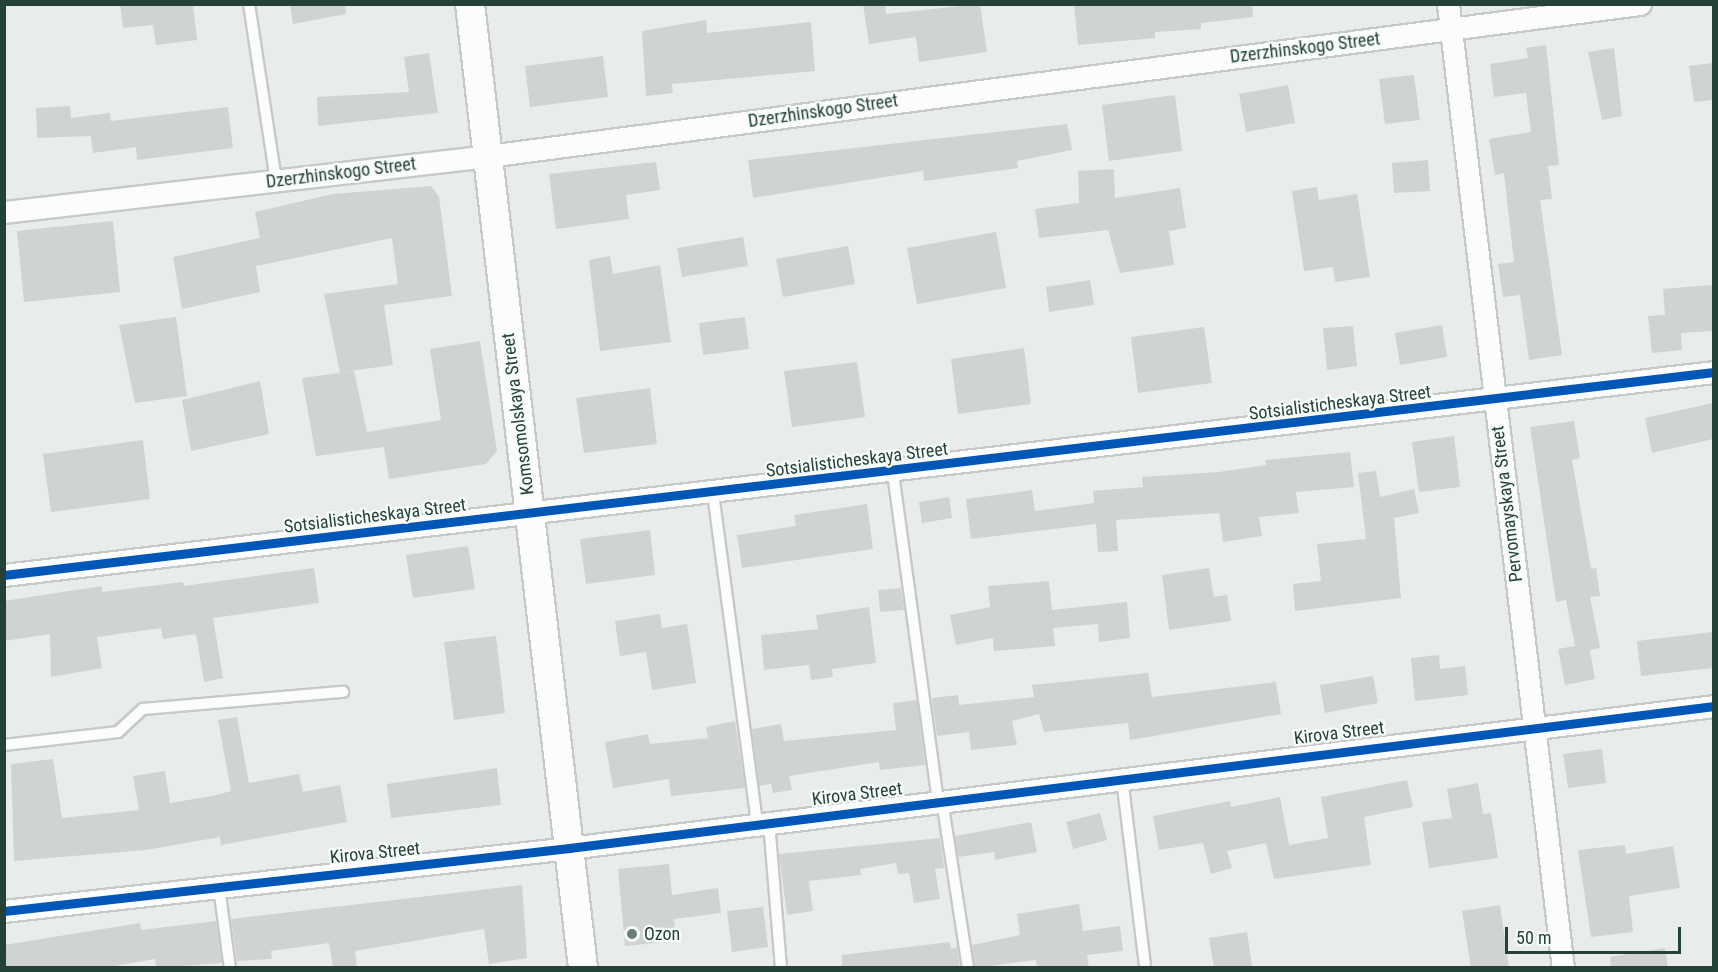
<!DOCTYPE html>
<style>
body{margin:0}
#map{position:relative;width:1718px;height:972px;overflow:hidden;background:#e8edeb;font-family:"Roboto Condensed",sans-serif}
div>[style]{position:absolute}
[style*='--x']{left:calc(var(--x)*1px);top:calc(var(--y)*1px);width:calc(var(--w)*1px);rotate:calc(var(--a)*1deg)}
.building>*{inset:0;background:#cfd4d2}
.roads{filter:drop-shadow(2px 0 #c5cac8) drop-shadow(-2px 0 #c5cac8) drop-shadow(0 2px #c5cac8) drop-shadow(0 -2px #c5cac8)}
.lane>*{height:10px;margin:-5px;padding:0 5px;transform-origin:5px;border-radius:5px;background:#fcfcfc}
.street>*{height:21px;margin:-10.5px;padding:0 10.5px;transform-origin:10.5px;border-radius:10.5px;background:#fcfcfc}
.secondary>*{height:28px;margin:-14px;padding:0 14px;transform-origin:14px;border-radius:14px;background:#fcfcfc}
.cycleway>*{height:9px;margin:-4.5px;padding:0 4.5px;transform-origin:4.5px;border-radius:4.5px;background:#0057b8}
.dots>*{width:16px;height:16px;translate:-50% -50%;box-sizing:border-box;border:3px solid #f7fbf9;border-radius:50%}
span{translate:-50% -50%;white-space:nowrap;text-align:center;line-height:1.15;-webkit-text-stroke:4.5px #f7fbf9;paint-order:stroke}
.street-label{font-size:18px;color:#24423a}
.poi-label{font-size:18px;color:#24423a}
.left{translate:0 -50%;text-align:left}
.frame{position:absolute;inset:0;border:6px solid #24423a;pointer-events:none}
.scale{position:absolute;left:1505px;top:927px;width:176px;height:27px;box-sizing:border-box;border:3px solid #24423a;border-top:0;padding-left:8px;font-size:18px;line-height:21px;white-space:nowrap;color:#24423a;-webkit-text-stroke:4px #f7fbf9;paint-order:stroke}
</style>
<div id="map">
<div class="building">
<div style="clip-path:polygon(120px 4px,193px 4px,197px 40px,156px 45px,153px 25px,123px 28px)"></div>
<div style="clip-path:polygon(290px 4px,345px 4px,346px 14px,293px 24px)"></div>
<div style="clip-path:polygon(863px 4px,885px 4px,886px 14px,980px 4px,987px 52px,919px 62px,916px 37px,869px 44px)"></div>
<div style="clip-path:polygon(1074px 4px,1252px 4px,1253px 17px,1201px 23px,1201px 29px,1155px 32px,1155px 38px,1078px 45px)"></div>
<div style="clip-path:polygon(706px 20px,707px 33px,811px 22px,815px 71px,672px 84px,673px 93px,646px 96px,642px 31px)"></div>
<div style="clip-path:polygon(1546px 45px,1559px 165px,1548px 166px,1552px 199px,1540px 200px,1562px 355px,1529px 360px,1520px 295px,1503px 297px,1498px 264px,1514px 262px,1504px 173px,1495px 175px,1489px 139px,1531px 132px,1526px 93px,1494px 97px,1490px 64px,1528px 58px,1526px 48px)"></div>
<div style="clip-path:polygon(1614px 48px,1622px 116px,1602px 120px,1588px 52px)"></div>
<div style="clip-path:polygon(429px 53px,438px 113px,318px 126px,317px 97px,409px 92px,404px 57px)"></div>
<div style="clip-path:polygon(603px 56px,608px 97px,530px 107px,525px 66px)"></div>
<div style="clip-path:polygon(1713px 63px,1713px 100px,1694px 102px,1689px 66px)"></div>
<div style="clip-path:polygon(1414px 75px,1420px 120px,1385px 124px,1379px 79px)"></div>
<div style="clip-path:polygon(1288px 85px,1295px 123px,1246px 132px,1239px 94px)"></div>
<div style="clip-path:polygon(1175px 95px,1182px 151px,1109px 161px,1102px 105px)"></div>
<div style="clip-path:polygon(70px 106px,71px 118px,110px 113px,111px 121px,228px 107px,233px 148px,137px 160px,136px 147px,93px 153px,91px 136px,37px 138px,36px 108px)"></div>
<div style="clip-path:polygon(1067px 124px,1072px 150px,1017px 161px,1018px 168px,924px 181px,923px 171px,753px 198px,748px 160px)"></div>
<div style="clip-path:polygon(1428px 160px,1430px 191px,1394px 193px,1392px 163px)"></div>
<div style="clip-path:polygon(656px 162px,660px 190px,626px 195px,629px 219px,556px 229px,549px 174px)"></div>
<div style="clip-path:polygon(1114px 169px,1115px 198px,1180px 188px,1186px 228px,1169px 231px,1174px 265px,1120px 273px,1108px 230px,1039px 238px,1035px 209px,1079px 203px,1078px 171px)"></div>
<div style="clip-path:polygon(431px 186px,439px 197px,452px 296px,384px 305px,393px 365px,343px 372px,354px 371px,367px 432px,441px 420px,430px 349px,480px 341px,497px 451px,486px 464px,389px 479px,384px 447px,316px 456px,302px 378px,340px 373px,324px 294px,398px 284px,392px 238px,256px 266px,260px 292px,182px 309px,173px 257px,260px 238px,255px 212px,333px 194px)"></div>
<div style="clip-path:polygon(1317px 187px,1319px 200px,1357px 194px,1370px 277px,1335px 282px,1333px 267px,1304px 271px,1292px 191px)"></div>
<div style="clip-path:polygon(113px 221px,120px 292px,24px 302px,17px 231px)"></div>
<div style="clip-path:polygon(996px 232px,1006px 288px,917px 304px,907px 248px)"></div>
<div style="clip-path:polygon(743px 237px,748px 266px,682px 277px,677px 248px)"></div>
<div style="clip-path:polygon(848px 246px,855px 284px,783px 297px,776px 259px)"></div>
<div style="clip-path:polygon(610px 256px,613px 274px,660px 265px,671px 342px,600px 351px,589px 260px)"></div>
<div style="clip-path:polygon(1090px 280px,1094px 305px,1049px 312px,1046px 287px)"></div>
<div style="clip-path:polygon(1712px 285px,1713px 331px,1681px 333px,1682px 350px,1652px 353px,1648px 316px,1665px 315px,1663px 289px)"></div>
<div style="clip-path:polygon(176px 317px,187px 396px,135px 403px,119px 325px)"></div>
<div style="clip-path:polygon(745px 317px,749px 349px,703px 355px,699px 323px)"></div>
<div style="clip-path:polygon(1442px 325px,1447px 357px,1400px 365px,1395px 333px)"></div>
<div style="clip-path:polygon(1353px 326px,1357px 366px,1327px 370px,1323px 328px)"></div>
<div style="clip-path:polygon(1204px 327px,1212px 383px,1138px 393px,1131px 337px)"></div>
<div style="clip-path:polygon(1024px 348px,1031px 404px,958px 414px,951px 359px)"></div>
<div style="clip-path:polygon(857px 362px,865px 417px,792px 427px,784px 371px)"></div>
<div style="clip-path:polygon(260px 381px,269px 434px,191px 451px,182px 400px)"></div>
<div style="clip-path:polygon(650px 388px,657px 444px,584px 453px,576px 398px)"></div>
<div style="clip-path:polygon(1713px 403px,1713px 439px,1652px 453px,1645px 418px)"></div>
<div style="clip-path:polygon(1574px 421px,1580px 458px,1572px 460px,1591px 569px,1596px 568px,1600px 596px,1590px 597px,1600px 648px,1590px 650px,1595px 679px,1565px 685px,1558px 649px,1575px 646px,1566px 600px,1556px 602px,1530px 427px)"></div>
<div style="clip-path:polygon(1454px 436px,1460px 487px,1419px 492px,1412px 442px)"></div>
<div style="clip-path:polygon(143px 440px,150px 499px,51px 512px,43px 454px)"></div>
<div style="clip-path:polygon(1350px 452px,1354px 487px,1296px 492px,1299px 513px,1259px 517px,1262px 536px,1223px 542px,1219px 513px,1116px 520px,1118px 551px,1098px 552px,1096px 524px,971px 539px,966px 499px,1032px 490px,1035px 511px,1094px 503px,1093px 491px,1143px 487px,1142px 477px,1219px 472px,1266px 465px,1265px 460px)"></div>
<div style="clip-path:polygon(1376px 471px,1380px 497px,1414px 489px,1419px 513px,1394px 518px,1401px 598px,1295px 611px,1293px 584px,1321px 581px,1317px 544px,1366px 539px,1358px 473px)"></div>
<div style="clip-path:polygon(949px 497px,952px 518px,922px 523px,919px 502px)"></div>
<div style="clip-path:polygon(867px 504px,873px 549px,742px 568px,737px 535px,796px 526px,794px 515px)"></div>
<div style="clip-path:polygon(650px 530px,655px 575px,586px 584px,580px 539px)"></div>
<div style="clip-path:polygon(468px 546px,475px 589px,413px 598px,406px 555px)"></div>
<div style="clip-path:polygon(314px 568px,319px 603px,213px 618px,223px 678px,204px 682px,196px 634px,163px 639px,161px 628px,97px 637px,102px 668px,51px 677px,50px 634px,4px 641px,4px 601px,102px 586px,102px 592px,183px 582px,184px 586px)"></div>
<div style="clip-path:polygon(1209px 568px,1214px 597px,1227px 595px,1231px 621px,1169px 630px,1162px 575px)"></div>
<div style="clip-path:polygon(1049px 581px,1052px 610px,1127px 602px,1130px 638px,1099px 642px,1098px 624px,1053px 628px,1055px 646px,994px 651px,993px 638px,956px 645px,950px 615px,990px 607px,988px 586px)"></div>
<div style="clip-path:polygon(901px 588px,904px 610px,880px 612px,878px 590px)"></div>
<div style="clip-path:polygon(869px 607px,876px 663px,832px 669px,833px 677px,811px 680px,809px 665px,764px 670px,761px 635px,818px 629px,816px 615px)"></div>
<div style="clip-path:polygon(660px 614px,662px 628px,687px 624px,696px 683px,652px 690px,646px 652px,620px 656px,615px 621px)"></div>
<div style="clip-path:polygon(1713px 632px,1713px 668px,1641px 676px,1637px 641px)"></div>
<div style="clip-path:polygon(496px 636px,505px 713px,454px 720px,444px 642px)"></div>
<div style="clip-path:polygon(1439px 655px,1440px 669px,1465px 666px,1468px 695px,1415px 701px,1411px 658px)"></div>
<div style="clip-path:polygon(1148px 673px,1152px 697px,1276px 682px,1281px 714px,1130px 740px,1128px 723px,1044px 732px,1039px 714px,1012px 721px,1017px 745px,971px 750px,969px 732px,937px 736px,932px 698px,958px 695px,959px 705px,1034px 697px,1032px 685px)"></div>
<div style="clip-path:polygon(1373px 676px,1378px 703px,1325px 713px,1320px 685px)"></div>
<div style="clip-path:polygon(917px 700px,925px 765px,880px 770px,879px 762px,789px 776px,792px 790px,773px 793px,771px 784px,759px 786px,752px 729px,781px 724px,784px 741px,896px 730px,893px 703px)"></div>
<div style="clip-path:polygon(237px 717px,249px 783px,299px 774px,303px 792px,340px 785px,347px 822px,221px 845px,220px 837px,146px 850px,14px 861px,11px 764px,53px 759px,62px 818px,139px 810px,133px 776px,165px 771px,170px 803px,212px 796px,231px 791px,218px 720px)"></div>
<div style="clip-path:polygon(735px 721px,745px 788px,671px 796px,669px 779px,613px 788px,605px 742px,648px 734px,650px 744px,708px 738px,706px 727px)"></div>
<div style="clip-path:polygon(1602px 749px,1606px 783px,1568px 788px,1563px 754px)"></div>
<div style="clip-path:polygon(497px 768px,501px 805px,391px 818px,387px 784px)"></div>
<div style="clip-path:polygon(1407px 780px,1413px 807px,1364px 817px,1371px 865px,1274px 879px,1266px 843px,1227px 851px,1232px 868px,1211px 874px,1203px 843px,1159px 850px,1153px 816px,1230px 801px,1231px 807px,1280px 797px,1289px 845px,1328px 838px,1321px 797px)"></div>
<div style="clip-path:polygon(1478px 783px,1483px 814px,1491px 813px,1498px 858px,1429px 868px,1422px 822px,1452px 818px,1447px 789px)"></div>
<div style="clip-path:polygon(1100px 813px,1107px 840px,1073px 849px,1066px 822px)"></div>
<div style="clip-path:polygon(1031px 822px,1037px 852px,995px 860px,994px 852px,958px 857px,955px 836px)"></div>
<div style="clip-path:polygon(940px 838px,944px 868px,935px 869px,940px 899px,914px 903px,909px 873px,898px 874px,896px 863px,860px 869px,861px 875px,809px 881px,813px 911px,787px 915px,779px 854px)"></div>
<div style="clip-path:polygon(1625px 845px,1626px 854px,1673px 846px,1680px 888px,1629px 896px,1633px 932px,1591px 937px,1578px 850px)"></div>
<div style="clip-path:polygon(669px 864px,672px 895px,718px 888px,721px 913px,674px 919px,676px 941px,625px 946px,618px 869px)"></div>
<div style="clip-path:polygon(522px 885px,527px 958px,489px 964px,484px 929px,355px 951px,357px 968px,333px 968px,329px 943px,271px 951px,272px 959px,237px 961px,231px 919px)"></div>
<div style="clip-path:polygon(1079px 904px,1083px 931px,1120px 926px,1123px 951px,1087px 955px,1089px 968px,1037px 968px,1036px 960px,975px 968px,972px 945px,1020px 935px,1017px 914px)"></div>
<div style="clip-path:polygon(1500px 905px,1509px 968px,1471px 968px,1462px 911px)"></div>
<div style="clip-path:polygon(763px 907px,768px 947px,732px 952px,727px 911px)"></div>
<div style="clip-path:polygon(216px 921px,222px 963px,156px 968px,155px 959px,104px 968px,4px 968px,4px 945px,140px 923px,141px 930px)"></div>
<div style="clip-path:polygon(1247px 932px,1252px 966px,1214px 968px,1209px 938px)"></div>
<div style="clip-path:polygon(950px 942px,951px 949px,957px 947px,960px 968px,842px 968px,842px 955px)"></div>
<div style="clip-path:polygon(1665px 948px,1668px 968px,1611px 968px,1610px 957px)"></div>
</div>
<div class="roads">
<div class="lane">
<div style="--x:249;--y:4;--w:178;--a:81.3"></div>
<div style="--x:893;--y:473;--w:331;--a:82.2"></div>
<div style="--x:713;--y:493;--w:334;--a:82.4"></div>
<div style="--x:4;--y:745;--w:115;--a:-6.5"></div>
<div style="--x:118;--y:732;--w:34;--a:-43"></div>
<div style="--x:143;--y:709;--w:201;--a:-4.9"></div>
<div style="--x:1122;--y:778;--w:187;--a:83"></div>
<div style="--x:942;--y:800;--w:170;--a:81.2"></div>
<div style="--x:769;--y:822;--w:146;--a:85.3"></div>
<div style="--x:219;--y:887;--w:82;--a:82.3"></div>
</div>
<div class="street">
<div style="--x:1448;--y:4;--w:971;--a:83.2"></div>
<div style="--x:4;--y:212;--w:487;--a:-6.6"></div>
<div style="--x:488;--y:156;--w:1162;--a:-7.52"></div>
<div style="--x:4;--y:575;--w:1722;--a:-6.77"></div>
<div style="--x:4;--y:911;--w:569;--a:-6.36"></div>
<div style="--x:569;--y:848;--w:1154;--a:-7.07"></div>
</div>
<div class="secondary">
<div style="--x:470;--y:4;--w:971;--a:83.31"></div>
</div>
</div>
<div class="cycleway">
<div style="--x:4;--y:575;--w:1722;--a:-6.77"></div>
<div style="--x:4;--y:911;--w:569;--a:-6.36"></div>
<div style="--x:569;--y:848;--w:1154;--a:-7.07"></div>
</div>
<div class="dots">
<div style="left:632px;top:934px;background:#697e78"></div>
</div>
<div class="street-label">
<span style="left:1305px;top:48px;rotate:-7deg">Dzerzhinskogo Street</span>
<span style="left:823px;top:111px;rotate:-8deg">Dzerzhinskogo Street</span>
<span style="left:341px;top:173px;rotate:-7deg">Dzerzhinskogo Street</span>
<span style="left:1340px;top:403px;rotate:-7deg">Sotsialisticheskaya Street</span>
<span style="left:518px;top:414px;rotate:-97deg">Komsomolskaya Street</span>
<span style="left:857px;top:460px;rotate:-7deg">Sotsialisticheskaya Street</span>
<span style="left:1507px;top:504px;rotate:-97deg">Pervomayskaya Street</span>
<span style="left:375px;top:516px;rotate:-7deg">Sotsialisticheskaya Street</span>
<span style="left:1339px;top:733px;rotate:-7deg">Kirova Street</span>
<span style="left:857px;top:794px;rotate:-7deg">Kirova Street</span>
<span style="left:375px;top:853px;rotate:-6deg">Kirova Street</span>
</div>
<div class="poi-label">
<span class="left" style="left:644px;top:934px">Ozon</span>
</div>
<div class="frame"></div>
<div class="scale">50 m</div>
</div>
